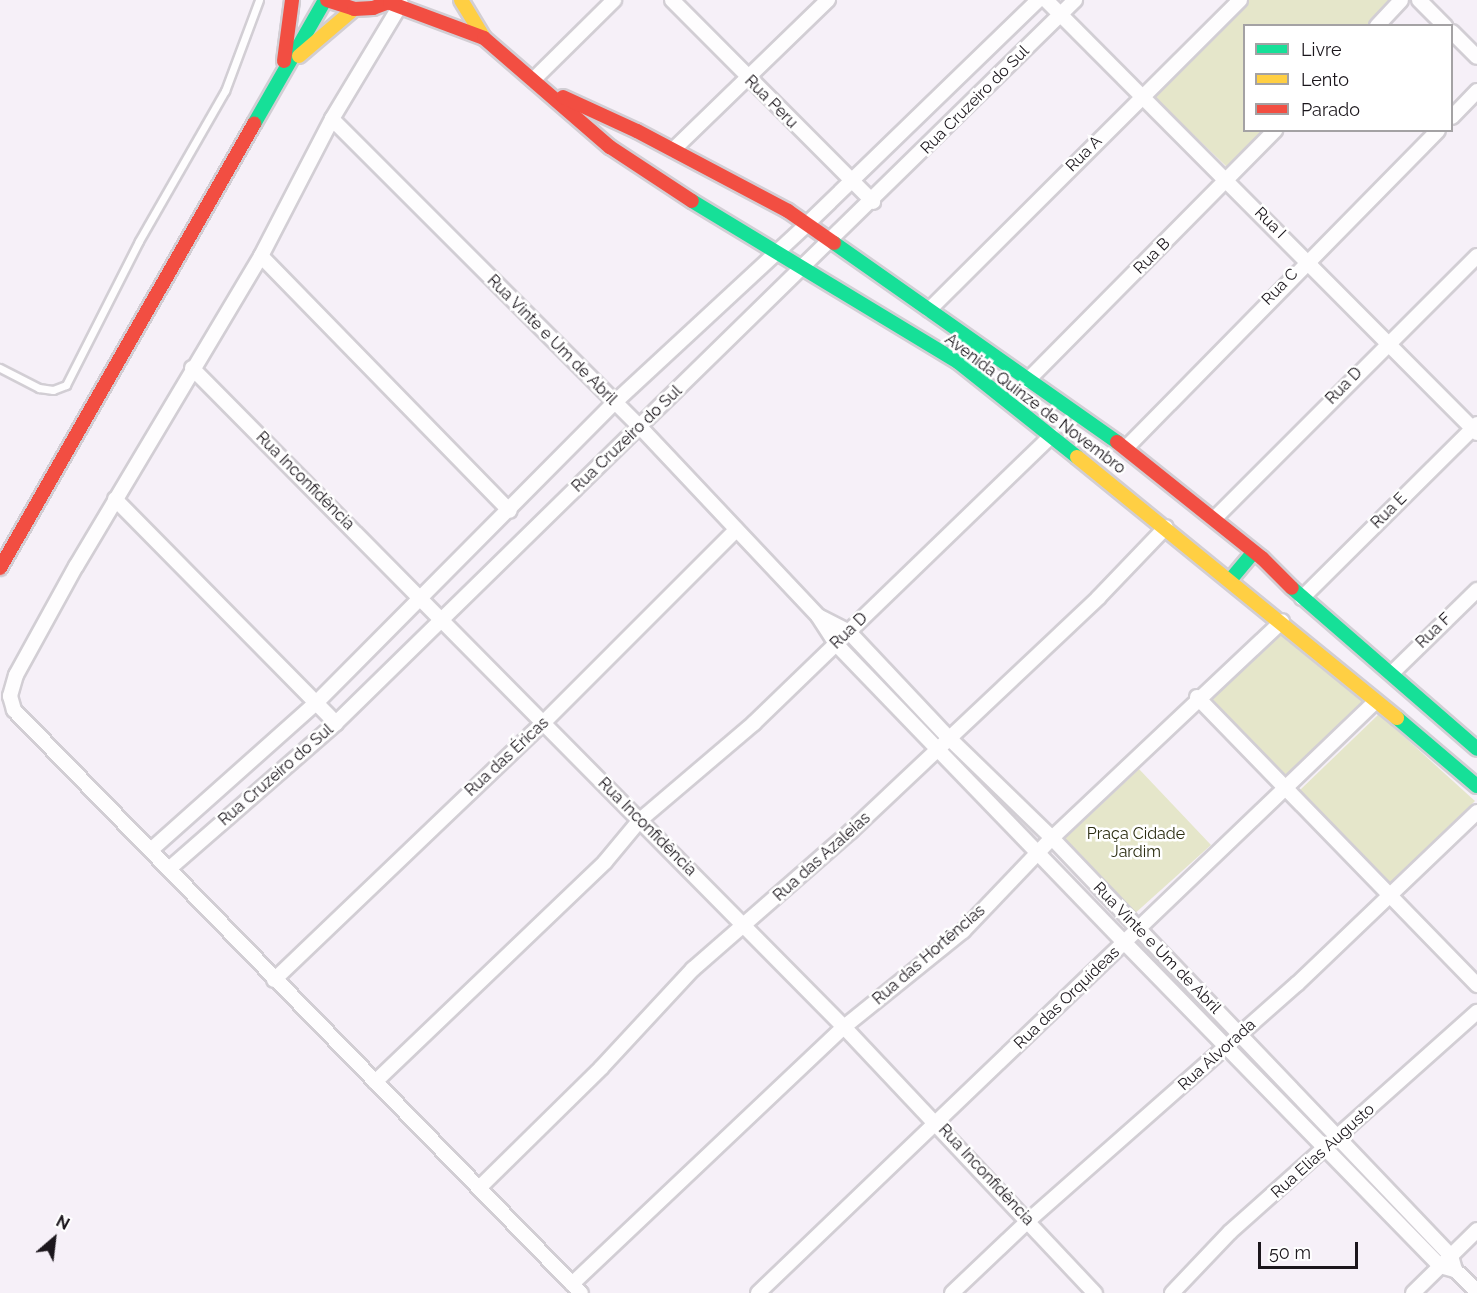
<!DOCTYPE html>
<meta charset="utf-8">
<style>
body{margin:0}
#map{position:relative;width:1477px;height:1293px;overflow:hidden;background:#f6f0f8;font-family:Raleway,sans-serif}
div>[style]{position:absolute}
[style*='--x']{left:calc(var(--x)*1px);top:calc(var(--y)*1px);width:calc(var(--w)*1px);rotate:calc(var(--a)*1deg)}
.green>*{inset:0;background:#e5e6ca}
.roads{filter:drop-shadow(2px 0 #d2ced4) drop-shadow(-2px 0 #d2ced4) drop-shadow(0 2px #d2ced4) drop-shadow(0 -2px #d2ced4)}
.lane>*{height:7px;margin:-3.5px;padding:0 3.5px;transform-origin:3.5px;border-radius:3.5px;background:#fefdfe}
.street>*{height:14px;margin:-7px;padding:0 7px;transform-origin:7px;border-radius:7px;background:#fefdfe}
.fast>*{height:14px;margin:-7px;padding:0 7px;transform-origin:7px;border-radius:7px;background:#16e098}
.slow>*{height:14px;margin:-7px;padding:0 7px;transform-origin:7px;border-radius:7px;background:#ffcf43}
.jam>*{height:14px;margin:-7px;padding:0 7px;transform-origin:7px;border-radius:7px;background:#f24e42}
span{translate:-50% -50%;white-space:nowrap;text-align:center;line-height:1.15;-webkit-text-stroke:5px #fff;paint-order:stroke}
.street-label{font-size:16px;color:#1b161c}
.park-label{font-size:16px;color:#2b2d11}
.legend{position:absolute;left:1243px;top:24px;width:210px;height:108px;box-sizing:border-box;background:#fff;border:2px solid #a4a2a4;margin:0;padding:8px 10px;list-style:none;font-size:18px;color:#1b161c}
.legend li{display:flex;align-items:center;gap:12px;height:30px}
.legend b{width:30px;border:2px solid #a4a2a4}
.north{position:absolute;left:24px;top:1209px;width:60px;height:60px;-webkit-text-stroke:4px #fff;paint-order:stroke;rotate:28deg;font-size:16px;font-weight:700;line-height:24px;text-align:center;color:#1b161c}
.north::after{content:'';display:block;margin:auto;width:21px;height:27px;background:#1b161c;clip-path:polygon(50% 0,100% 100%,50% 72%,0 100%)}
.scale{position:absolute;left:1258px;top:1242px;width:100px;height:27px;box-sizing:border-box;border:3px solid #1b161c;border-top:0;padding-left:8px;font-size:18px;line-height:21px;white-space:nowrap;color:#1b161c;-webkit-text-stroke:4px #fff;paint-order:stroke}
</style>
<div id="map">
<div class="green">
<div style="clip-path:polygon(1249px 0,1394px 0,1368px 25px,1244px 26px,1244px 130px,1265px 131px,1228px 168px,1151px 94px)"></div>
<div style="clip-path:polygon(1282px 631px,1364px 703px,1288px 779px,1208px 695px)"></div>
<div style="clip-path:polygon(1379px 714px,1475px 801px,1389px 885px,1300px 790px)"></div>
<div style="clip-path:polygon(1139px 769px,1211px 845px,1132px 916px,1059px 844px)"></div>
</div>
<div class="roads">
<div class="lane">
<div style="--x:0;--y:368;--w:44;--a:27.1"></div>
<div style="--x:39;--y:388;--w:14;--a:8"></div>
<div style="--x:53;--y:390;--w:14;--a:-21"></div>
<div style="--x:66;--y:385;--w:161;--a:-63.1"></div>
<div style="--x:139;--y:241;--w:173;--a:-60.2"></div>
<div style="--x:225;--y:91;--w:97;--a:-69.5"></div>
</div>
<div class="street">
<div style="--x:672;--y:0;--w:285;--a:45.1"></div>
<div style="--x:1046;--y:0;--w:611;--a:45.13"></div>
<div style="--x:1419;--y:0;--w:37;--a:45"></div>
<div style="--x:401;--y:4;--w:134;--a:121"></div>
<div style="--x:332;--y:119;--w:154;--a:117.4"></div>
<div style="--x:261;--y:256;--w:361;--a:120.8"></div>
<div style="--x:76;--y:566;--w:124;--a:118.8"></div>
<div style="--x:16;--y:675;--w:22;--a:106"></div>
<div style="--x:10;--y:696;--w:15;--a:74"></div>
<div style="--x:14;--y:710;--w:813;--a:45.8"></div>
<div style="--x:1377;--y:26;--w:35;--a:-47"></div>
<div style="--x:1452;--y:32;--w:35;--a:45"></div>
<div style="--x:533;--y:80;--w:114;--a:-44.6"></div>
<div style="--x:1452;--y:117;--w:36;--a:-46"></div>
<div style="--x:332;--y:119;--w:437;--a:45"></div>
<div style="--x:641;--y:428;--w:258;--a:46.7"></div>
<div style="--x:818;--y:616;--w:33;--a:57"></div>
<div style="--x:836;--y:644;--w:416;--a:46"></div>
<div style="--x:1125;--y:943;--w:451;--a:45.7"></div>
<div style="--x:1440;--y:1266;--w:16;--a:15"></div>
<div style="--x:673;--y:150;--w:216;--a:-44.1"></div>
<div style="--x:261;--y:256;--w:356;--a:45.7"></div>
<div style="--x:929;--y:310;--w:439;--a:-44.9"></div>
<div style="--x:192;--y:368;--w:927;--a:45.31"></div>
<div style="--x:844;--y:1027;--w:366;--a:46.7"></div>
<div style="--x:1027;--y:381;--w:353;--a:-45.3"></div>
<div style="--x:1126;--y:448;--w:445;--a:-45.5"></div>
<div style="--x:115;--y:499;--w:315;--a:45.4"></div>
<div style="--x:1214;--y:519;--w:372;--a:-45"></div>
<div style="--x:1302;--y:598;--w:247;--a:-44.8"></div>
<div style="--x:820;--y:617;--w:33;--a:27"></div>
<div style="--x:849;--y:632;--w:147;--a:46.7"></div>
<div style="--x:950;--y:739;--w:142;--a:44.1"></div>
<div style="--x:1052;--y:838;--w:578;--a:46.33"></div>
<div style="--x:1451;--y:1256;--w:15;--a:74"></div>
<div style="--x:1455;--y:1270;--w:30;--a:44"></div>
<div style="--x:1392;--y:673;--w:119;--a:-44.3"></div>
<div style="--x:1197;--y:697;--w:402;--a:45.8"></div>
<div style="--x:152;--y:849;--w:221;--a:-41.7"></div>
<div style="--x:317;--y:702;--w:421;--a:-45.2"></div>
<div style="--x:614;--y:403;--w:263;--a:-42.8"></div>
<div style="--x:807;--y:224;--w:322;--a:-44.1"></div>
<div style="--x:170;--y:868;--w:220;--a:-41.1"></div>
<div style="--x:336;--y:723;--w:1034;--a:-44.37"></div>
<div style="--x:274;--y:980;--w:373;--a:-43.7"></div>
<div style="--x:544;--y:722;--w:272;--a:-45"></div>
<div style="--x:375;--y:1082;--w:318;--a:-43.7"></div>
<div style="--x:605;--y:862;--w:53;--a:-50.3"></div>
<div style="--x:639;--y:821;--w:151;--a:-40.4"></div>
<div style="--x:754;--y:723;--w:414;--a:-44"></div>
<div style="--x:479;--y:1188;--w:171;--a:-44.5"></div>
<div style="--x:601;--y:1068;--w:135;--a:-47.1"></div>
<div style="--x:693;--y:969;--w:210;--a:-41.1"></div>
<div style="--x:851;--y:831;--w:340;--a:-43.3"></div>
<div style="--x:1098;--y:598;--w:98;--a:-46.2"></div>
<div style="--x:572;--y:1284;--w:374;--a:-43.4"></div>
<div style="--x:844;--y:1027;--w:153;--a:-38.9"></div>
<div style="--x:963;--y:931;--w:129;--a:-46.3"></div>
<div style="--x:1052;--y:838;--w:316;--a:-43.3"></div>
<div style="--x:758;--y:1293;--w:854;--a:-43.77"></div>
<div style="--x:952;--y:1293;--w:105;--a:-43.5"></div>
<div style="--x:1028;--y:1221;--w:359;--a:-41.4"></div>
<div style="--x:1297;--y:984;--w:249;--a:-43.7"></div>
<div style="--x:1172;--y:1293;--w:84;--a:-46.4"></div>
<div style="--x:1230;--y:1232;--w:331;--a:-41.7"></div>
<div style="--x:1413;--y:1293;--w:90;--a:-44.5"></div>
</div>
<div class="fast">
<div style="--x:254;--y:124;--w:143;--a:-60.2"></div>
<div style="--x:692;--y:201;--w:311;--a:31.2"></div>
<div style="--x:958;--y:362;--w:152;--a:38.6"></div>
<div style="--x:834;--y:243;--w:346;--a:35.1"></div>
<div style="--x:1231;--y:579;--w:35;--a:-50"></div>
<div style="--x:1292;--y:588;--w:245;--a:41"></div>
<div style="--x:1397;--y:718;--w:105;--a:40.4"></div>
</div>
<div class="slow">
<div style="--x:461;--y:0;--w:44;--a:58.8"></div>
<div style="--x:299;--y:56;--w:72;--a:-40.5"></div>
<div style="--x:1077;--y:457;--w:413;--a:39.2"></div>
</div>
<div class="jam">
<div style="--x:327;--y:0;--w:28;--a:18"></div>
<div style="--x:354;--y:9;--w:19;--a:-3"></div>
<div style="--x:373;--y:8;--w:22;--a:-21"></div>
<div style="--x:390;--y:3;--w:100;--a:20.4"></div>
<div style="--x:484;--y:38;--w:167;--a:40.9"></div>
<div style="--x:610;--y:147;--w:98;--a:33.4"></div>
<div style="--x:284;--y:61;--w:62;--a:-82.5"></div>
<div style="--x:563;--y:97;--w:81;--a:24.7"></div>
<div style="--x:637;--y:131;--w:171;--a:27.9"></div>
<div style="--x:788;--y:211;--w:56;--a:34.8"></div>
<div style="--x:1117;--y:442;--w:186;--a:38.7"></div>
<div style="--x:1262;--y:558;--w:42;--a:45"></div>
<div style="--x:0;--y:568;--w:512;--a:-60.23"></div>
</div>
</div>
<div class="street-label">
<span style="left:975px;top:100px;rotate:-45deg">Rua Cruzeiro do Sul</span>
<span style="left:771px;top:102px;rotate:45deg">Rua Peru</span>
<span style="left:1084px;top:154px;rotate:-45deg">Rua A</span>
<span style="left:1270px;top:223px;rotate:45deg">Rua I</span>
<span style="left:1152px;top:256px;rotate:-45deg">Rua B</span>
<span style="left:1280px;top:287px;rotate:-46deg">Rua C</span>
<span style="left:552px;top:340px;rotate:45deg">Rua Vinte e Um de Abril</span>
<span style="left:1344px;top:386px;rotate:-46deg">Rua D</span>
<span style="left:1035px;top:404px;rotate:37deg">Avenida Quinze de Novembro</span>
<span style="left:627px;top:439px;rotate:-44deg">Rua Cruzeiro do Sul</span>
<span style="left:305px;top:481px;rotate:45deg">Rua Inconfidência</span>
<span style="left:1389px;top:511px;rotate:-45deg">Rua E</span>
<span style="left:849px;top:631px;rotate:-44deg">Rua D</span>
<span style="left:1434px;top:631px;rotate:-44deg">Rua F</span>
<span style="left:507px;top:757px;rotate:-43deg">Rua das Éricas</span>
<span style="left:276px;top:775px;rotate:-41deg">Rua Cruzeiro do Sul</span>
<span style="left:647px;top:827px;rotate:45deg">Rua Inconfidência</span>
<span style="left:822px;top:857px;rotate:-42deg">Rua das Azaleias</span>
<span style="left:1157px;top:948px;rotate:46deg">Rua Vinte e Um de Abril</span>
<span style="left:929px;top:955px;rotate:-41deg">Rua das Hortências</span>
<span style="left:1067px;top:998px;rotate:-44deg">Rua das Orquídeas</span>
<span style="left:1217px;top:1055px;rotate:-42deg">Rua Alvorada</span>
<span style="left:1323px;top:1151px;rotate:-42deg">Rua Elias Augusto</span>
<span style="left:986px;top:1175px;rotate:47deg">Rua Inconfidência</span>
</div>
<div class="park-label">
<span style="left:1136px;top:843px">Praça Cidade<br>Jardim</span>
</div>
<ul class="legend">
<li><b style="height:8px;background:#16e098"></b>Livre</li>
<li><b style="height:8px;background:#ffcf43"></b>Lento</li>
<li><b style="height:8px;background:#f24e42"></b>Parado</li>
</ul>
<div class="north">N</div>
<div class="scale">50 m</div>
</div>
